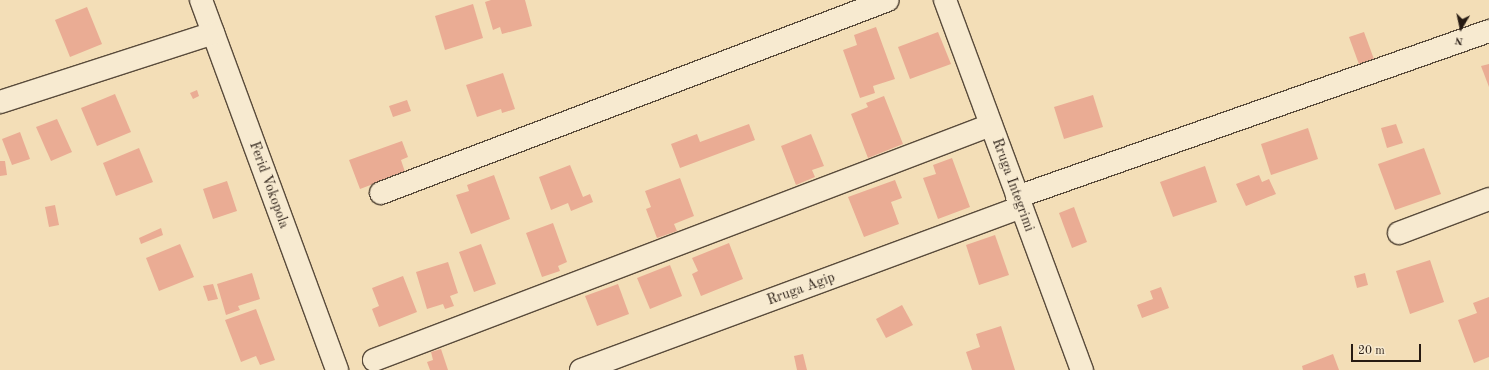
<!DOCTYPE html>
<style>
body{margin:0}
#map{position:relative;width:1489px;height:370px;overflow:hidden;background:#f3deb7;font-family:"Old Standard TT",serif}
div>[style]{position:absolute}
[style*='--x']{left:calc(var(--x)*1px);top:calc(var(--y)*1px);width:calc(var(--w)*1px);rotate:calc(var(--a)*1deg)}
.building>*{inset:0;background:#eaac94}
.roads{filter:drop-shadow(1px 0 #594b3b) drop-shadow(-1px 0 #594b3b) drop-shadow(0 1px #594b3b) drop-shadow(0 -1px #594b3b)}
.minor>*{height:22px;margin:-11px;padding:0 11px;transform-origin:11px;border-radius:11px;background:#f7ead0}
span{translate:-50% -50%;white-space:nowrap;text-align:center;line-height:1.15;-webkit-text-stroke:3px #f7ead0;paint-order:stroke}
.street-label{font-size:14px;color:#261a12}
.north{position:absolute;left:1441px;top:8px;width:40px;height:40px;-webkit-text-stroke:3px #f7ead0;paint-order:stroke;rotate:189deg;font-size:11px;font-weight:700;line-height:16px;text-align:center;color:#261a12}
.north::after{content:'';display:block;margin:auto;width:14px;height:18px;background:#261a12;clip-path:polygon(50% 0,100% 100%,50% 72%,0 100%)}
.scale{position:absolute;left:1351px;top:344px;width:70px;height:18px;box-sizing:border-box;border:2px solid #261a12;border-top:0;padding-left:5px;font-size:12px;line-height:14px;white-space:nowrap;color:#261a12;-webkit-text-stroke:3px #f7ead0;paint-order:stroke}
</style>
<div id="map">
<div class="building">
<div style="clip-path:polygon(491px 0,525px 0,532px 26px,502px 34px,500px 27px,493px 30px,485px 2px)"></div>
<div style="clip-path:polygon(473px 4px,483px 38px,445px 50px,435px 16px)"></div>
<div style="clip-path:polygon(87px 7px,102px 44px,70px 57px,55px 20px)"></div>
<div style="clip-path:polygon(876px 27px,895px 79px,873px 86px,875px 93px,860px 98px,843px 50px,857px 45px,854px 35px)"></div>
<div style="clip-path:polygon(938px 32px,951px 64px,910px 79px,898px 47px)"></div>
<div style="clip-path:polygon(1364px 32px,1375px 62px,1360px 67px,1349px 37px)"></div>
<div style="clip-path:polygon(1489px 64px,1489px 87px,1481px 66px)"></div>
<div style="clip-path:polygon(503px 73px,515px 109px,502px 113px,501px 109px,477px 117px,466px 85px)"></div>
<div style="clip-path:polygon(197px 90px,199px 96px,193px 99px,190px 93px)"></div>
<div style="clip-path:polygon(115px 94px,131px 132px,97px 146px,81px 108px)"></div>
<div style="clip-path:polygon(1093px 95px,1103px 127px,1064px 139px,1054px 107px)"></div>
<div style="clip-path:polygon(884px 96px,903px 144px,868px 158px,851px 114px,868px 107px,866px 103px)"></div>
<div style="clip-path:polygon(407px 100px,411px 111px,393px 117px,389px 106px)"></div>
<div style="clip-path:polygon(57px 119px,72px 152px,51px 161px,36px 127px)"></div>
<div style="clip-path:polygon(749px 124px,755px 140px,680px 168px,671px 144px,697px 134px,700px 142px)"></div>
<div style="clip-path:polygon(1396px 124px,1403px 143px,1387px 148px,1381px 128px)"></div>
<div style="clip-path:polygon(1308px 128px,1318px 159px,1271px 175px,1261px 144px)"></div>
<div style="clip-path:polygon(20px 132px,30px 159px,12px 165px,2px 139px)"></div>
<div style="clip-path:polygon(811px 134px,824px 166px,812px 170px,815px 177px,796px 185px,781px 146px)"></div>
<div style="clip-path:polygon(402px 141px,408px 157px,401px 160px,405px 172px,360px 189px,349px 160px)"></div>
<div style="clip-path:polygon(139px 148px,153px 182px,116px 196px,103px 163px)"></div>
<div style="clip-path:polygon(1424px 148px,1441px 194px,1395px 210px,1378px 164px)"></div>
<div style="clip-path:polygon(952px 158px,970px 207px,938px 219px,923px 178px,936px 174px,933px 165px)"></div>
<div style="clip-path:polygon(0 161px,5px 161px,7px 175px,0 176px)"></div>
<div style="clip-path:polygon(570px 165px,583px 197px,590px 194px,593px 202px,571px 211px,568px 203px,551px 210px,539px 177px)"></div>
<div style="clip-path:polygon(1205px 166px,1217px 202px,1173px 217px,1160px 182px)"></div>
<div style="clip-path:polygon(494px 175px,510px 219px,471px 234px,456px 195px,469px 191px,467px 185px)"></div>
<div style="clip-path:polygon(1259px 175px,1262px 182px,1269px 179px,1276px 194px,1246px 206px,1236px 184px)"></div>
<div style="clip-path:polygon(680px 178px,694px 216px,674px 224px,677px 231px,657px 238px,646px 209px,651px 207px,645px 191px)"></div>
<div style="clip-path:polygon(895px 180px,902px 198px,891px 202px,899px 224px,864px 237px,848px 197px)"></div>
<div style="clip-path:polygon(227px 181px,237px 211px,213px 219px,203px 189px)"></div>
<div style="clip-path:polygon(55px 205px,59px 225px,49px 227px,45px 207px)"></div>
<div style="clip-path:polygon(1074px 207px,1087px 242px,1072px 248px,1059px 213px)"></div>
<div style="clip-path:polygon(553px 223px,567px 262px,558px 266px,560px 271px,542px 277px,526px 233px)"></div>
<div style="clip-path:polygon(161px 228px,163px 235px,141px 244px,139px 238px)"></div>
<div style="clip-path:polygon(995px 235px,1009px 275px,979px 285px,966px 245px)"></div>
<div style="clip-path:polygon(729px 243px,743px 279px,701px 296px,692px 274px,698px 271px,692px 258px)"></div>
<div style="clip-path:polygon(180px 244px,194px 277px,159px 291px,146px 258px)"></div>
<div style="clip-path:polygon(481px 244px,496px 284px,474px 292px,459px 252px)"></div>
<div style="clip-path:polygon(1430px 260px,1444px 302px,1410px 314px,1396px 271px)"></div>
<div style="clip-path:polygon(448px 262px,458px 293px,450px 296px,454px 306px,445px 309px,443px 304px,427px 309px,416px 272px)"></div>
<div style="clip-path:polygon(670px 265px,682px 296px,650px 309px,637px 278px)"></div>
<div style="clip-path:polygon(252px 273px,260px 299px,238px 306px,240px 310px,226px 315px,217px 284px)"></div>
<div style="clip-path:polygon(1365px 273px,1368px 285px,1357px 288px,1354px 276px)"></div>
<div style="clip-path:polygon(403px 276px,417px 312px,379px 327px,372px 309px,379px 306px,372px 288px)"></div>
<div style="clip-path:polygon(213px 284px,218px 299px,208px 301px,203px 286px)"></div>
<div style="clip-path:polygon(618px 284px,629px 314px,597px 326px,585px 296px)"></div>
<div style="clip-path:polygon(1161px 287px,1169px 308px,1142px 318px,1137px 305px,1153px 299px,1150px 291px)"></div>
<div style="clip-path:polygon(1489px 297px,1489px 357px,1474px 363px,1458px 320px,1477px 313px,1473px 303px)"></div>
<div style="clip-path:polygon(902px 305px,913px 325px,886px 338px,876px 319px)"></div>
<div style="clip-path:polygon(256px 309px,275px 360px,260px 365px,256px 356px,241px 362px,225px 320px)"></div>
<div style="clip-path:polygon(1001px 326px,1015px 370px,972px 370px,966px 352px,980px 347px,976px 334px)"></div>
<div style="clip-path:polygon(441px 349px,448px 370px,430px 370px,427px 362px,433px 360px,431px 352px)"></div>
<div style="clip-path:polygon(803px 354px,807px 370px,797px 370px,794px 356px)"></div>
<div style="clip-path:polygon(1333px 354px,1339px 370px,1303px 370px,1302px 366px)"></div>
</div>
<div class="roads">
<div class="minor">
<div style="--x:201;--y:0;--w:394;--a:69.8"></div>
<div style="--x:945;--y:0;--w:395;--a:69.7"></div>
<div style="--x:0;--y:102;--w:224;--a:-17.9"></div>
<div style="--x:381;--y:193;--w:542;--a:-20.84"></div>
<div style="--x:1017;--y:197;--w:500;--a:-19.38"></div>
<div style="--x:1399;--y:233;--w:96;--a:-20.7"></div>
<div style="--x:374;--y:360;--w:660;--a:-20.85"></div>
<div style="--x:581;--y:370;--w:469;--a:-20.3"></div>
</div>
</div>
<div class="street-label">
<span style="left:269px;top:185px;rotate:70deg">Ferid Vokopola</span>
<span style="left:1013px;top:185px;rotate:70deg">Rruga Integrimi</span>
<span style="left:801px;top:289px;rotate:-20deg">Rruga Agip</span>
</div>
<div class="north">N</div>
<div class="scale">20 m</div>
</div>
